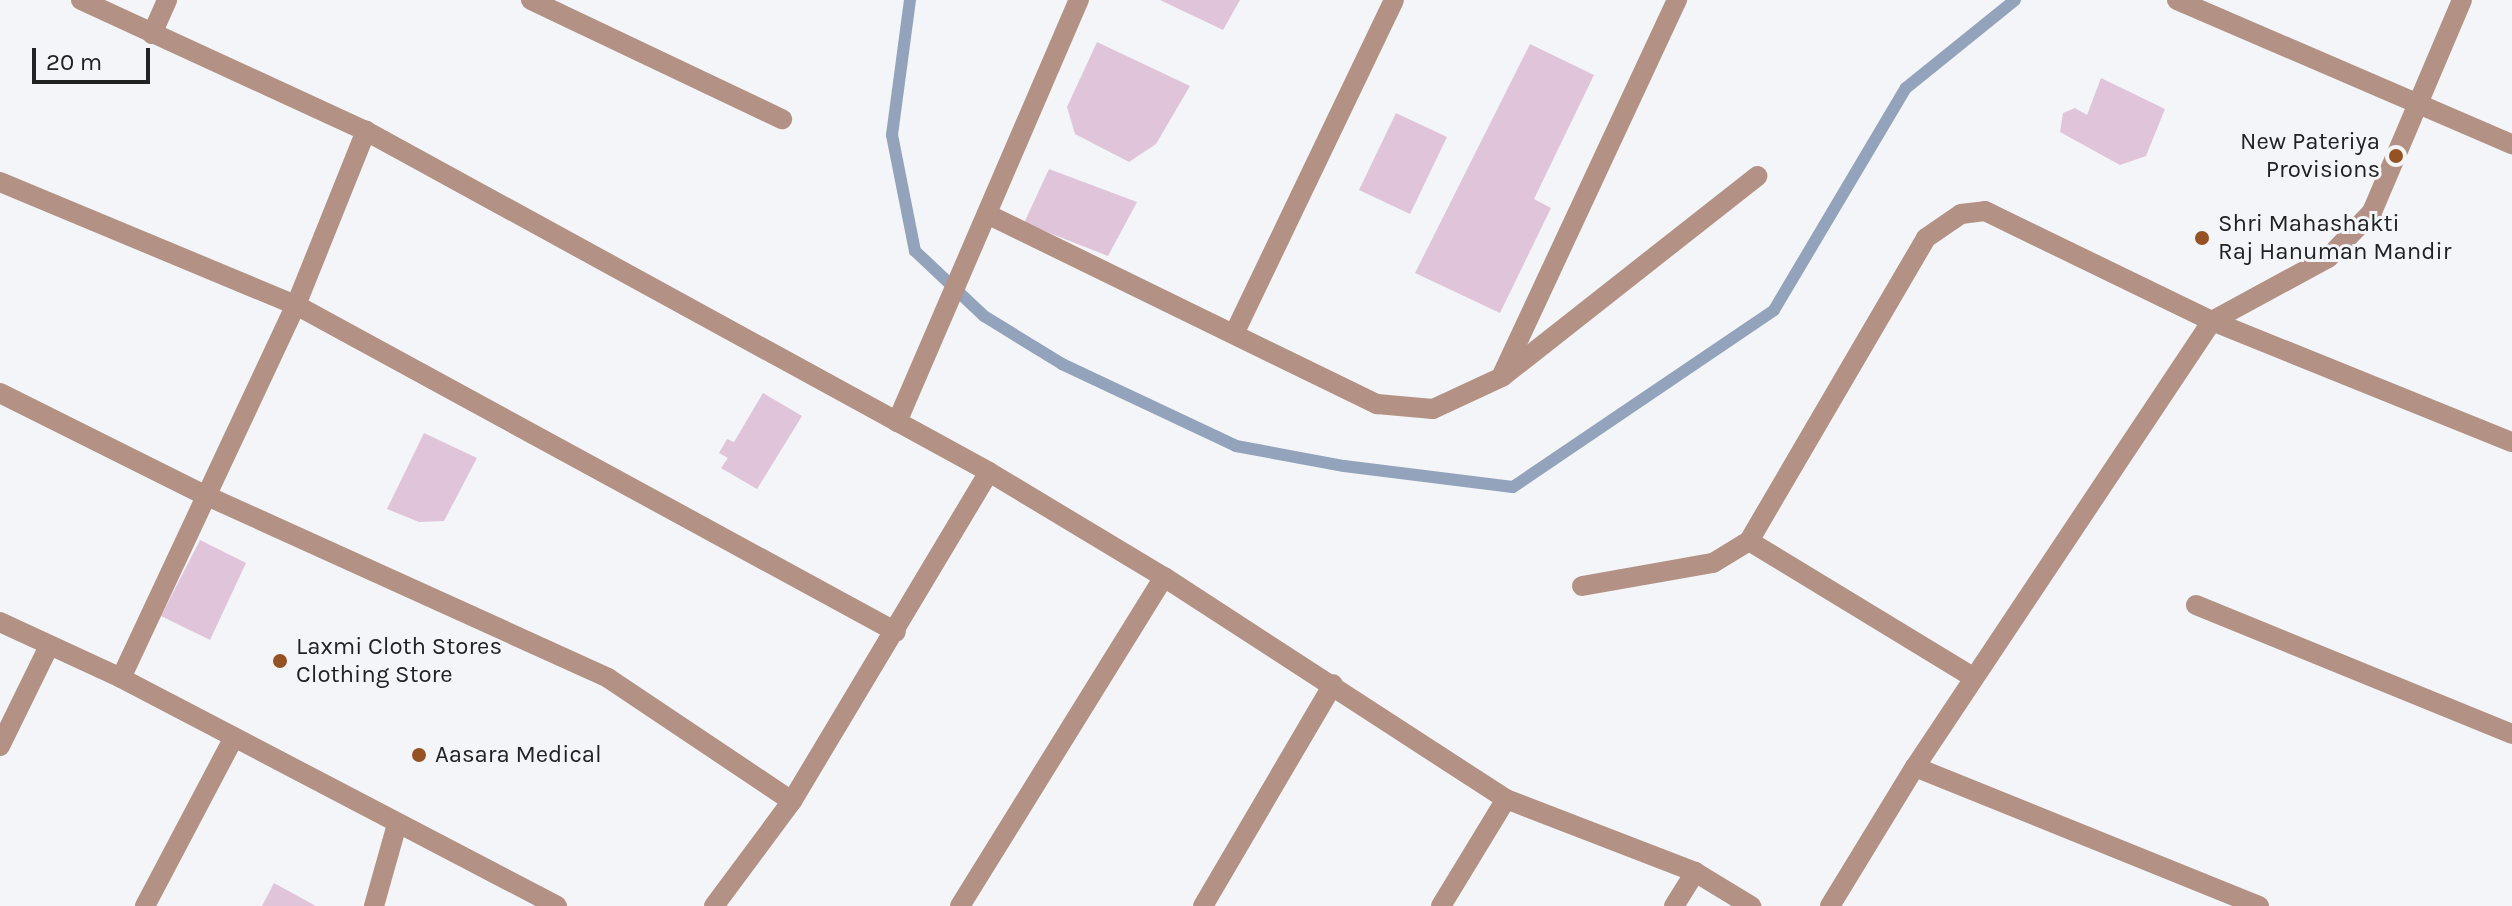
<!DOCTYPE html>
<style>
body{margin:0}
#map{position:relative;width:2512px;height:906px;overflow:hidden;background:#f3f5f8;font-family:Karla,sans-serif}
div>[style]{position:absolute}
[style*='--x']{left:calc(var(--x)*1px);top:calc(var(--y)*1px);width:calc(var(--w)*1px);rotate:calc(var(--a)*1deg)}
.stream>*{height:12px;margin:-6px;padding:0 6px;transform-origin:6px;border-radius:6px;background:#92a3bb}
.building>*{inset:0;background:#e0c5da}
.minor>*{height:20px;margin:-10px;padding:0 10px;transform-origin:10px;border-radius:10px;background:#b39184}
.dots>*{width:22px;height:22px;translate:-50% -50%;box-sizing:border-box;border:4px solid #f3f5f8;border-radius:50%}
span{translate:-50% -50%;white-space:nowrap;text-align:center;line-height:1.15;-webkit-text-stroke:6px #f3f5f8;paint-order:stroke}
.poi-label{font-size:24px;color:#212223}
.right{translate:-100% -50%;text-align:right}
.left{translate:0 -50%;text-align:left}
.scale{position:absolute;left:32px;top:48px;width:118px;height:36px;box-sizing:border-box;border:4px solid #212223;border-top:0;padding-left:10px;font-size:24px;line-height:28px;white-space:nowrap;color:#212223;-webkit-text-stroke:6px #f3f5f8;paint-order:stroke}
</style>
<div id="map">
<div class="stream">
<div style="--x:910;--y:0;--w:136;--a:97.6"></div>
<div style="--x:892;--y:135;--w:118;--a:78.8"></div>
<div style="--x:915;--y:251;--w:95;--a:43.3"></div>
<div style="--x:984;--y:316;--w:92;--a:31.6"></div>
<div style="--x:1062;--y:364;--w:192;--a:25.2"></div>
<div style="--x:1236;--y:446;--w:110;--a:10.5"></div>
<div style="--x:1344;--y:466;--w:170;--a:7.1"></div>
<div style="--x:1513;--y:487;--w:315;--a:-34.1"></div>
<div style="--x:1774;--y:310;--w:258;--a:-59.3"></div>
<div style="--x:1906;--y:88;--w:140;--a:-38.9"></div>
</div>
<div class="building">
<div style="clip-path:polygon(1160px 0,1240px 0,1223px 30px)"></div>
<div style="clip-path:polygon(1097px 42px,1190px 86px,1156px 144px,1129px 162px,1075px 134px,1067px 107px)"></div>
<div style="clip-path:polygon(1530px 44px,1594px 75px,1534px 199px,1551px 208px,1500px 313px,1415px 273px)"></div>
<div style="clip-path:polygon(2101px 78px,2165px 109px,2146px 156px,2120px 165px,2060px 132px,2063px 113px,2075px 108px,2087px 115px)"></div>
<div style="clip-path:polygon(1396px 113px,1447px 137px,1410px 214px,1359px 190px)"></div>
<div style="clip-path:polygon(1049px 169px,1137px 202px,1108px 256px,1024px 223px)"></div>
<div style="clip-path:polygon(763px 393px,802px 416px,757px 489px,721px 468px,728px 458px,719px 453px,727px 439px,734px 442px)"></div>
<div style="clip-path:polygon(424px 433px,477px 458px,444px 521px,419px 522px,387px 509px)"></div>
<div style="clip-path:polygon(200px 540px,246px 563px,210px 640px,161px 616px)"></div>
<div style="clip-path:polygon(274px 883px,316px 906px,262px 906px)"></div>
</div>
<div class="minor">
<div style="--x:81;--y:0;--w:314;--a:24.7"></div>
<div style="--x:366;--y:131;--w:710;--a:28.69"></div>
<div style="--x:989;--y:472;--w:204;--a:31"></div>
<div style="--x:1164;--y:577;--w:408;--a:33"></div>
<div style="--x:1506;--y:799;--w:203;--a:21.1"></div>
<div style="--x:1695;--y:872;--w:66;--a:31.3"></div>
<div style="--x:531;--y:0;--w:278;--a:25.4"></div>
<div style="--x:2177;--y:0;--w:365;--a:23.3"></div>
<div style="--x:152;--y:34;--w:37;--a:-66"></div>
<div style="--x:0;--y:182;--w:321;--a:22.6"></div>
<div style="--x:296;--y:305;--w:683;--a:28.59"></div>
<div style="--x:987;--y:214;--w:434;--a:26"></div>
<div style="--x:1377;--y:404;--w:56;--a:5.1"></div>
<div style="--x:1433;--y:409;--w:76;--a:-24.9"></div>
<div style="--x:1502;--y:377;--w:325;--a:-38.2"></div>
<div style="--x:1234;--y:334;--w:370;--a:-64.4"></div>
<div style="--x:1503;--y:373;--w:412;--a:-65"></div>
<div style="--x:0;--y:393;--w:229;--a:26.5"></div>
<div style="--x:205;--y:495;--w:443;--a:24.4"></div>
<div style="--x:608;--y:678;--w:221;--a:33.8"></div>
<div style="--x:897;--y:422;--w:460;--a:-66.7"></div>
<div style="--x:1749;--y:541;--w:263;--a:31.3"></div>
<div style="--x:1582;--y:586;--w:133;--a:-10"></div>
<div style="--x:1713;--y:563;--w:42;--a:-31.4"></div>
<div style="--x:1749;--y:541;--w:351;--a:-59.7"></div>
<div style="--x:1926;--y:238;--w:42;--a:-34.4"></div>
<div style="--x:1961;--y:214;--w:24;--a:-7"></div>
<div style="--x:1985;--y:211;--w:252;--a:25.9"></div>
<div style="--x:2212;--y:321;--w:323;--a:22"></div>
<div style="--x:2196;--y:605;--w:341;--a:22.2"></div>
<div style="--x:0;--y:622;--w:133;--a:24.8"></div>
<div style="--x:121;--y:678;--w:492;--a:27.6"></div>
<div style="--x:121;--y:678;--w:412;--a:-64.9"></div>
<div style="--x:296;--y:305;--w:188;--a:-68.1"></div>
<div style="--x:0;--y:746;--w:111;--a:-63.9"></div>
<div style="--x:1915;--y:767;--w:371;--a:22"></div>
<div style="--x:145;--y:906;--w:187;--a:-62.2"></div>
<div style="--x:374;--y:906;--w:85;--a:-74.3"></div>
<div style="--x:714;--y:906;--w:131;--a:-53.4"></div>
<div style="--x:792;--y:801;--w:383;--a:-59.1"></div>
<div style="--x:960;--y:906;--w:387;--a:-58.2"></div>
<div style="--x:1203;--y:906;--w:257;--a:-59.6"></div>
<div style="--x:1441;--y:906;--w:125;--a:-58.7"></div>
<div style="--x:1674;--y:906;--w:40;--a:-58"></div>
<div style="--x:1830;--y:906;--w:163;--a:-58.6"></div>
<div style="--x:1915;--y:767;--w:536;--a:-56.34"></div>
<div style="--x:2212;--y:321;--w:132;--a:-28.5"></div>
<div style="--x:2328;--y:258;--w:64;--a:-46.3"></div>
<div style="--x:2372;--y:212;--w:230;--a:-67"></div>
</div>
<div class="dots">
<div style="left:2396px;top:156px;background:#955223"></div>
<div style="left:2202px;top:238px;background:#955223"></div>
<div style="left:280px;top:661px;background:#955223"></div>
<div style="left:419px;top:755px;background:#955223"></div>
</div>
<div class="poi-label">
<span class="right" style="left:2380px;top:156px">New Pateriya<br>Provisions</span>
<span class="left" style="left:2218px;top:238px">Shri Mahashakti<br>Raj Hanuman Mandir</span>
<span class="left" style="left:296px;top:661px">Laxmi Cloth Stores<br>Clothing Store</span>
<span class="left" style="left:435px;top:755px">Aasara Medical</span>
</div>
<div class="scale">20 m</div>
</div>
